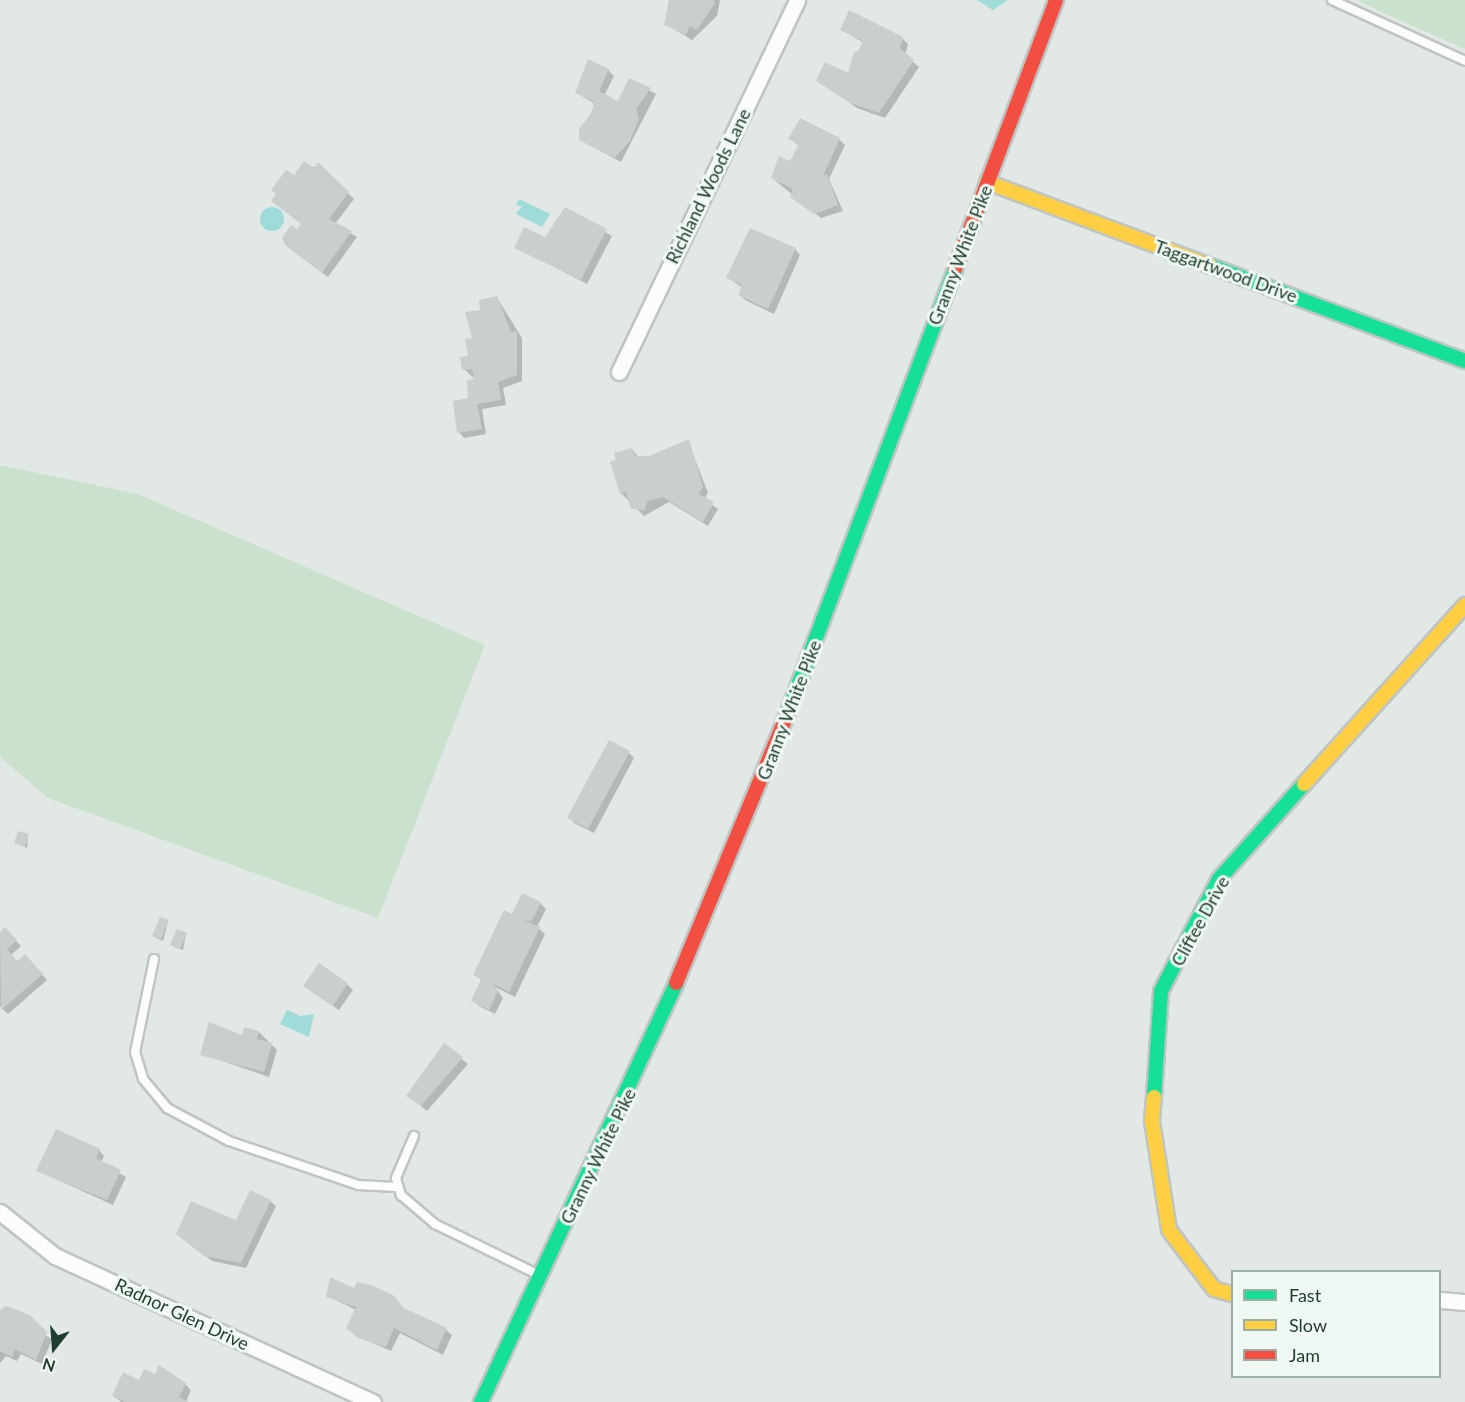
<!DOCTYPE html>
<style>
body{margin:0}
#map{position:relative;width:1465px;height:1402px;overflow:hidden;background:#e2e8e5;font-family:Lato,sans-serif}
div>[style]{position:absolute}
[style*='--x']{left:calc(var(--x)*1px);top:calc(var(--y)*1px);width:calc(var(--w)*1px);rotate:calc(var(--a)*1deg)}
.green>*{inset:0;background:#cae2cd}
.water>*{inset:0;background:#9fdbd9}
.round{border-radius:50%}
.shadow>*{inset:0;background:#0003}
.building>*{inset:0;background:#c9cfcc}
.roads{filter:drop-shadow(2px 0 #bfc5c2) drop-shadow(-2px 0 #bfc5c2) drop-shadow(0 2px #bfc5c2) drop-shadow(0 -2px #bfc5c2)}
.lane>*{height:8px;margin:-4px;padding:0 4px;transform-origin:4px;border-radius:4px;background:#fbfcfb}
.street>*{height:15px;margin:-7.5px;padding:0 7.5px;transform-origin:7.5px;border-radius:7.5px;background:#fbfcfb}
.fast>*{height:14px;margin:-7px;padding:0 7px;transform-origin:7px;border-radius:7px;background:#16e098}
.slow>*{height:14px;margin:-7px;padding:0 7px;transform-origin:7px;border-radius:7px;background:#ffcf43}
.jam>*{height:14px;margin:-7px;padding:0 7px;transform-origin:7px;border-radius:7px;background:#f24e42}
span{translate:-50% -50%;white-space:nowrap;text-align:center;line-height:1.15;-webkit-text-stroke:6px #eff8f2;paint-order:stroke}
.street-label{font-size:18px;color:#1f3c2f}
.legend{position:absolute;left:1231px;top:1270px;width:210px;height:108px;box-sizing:border-box;background:#eff8f2;border:2px solid #9cada4;margin:0;padding:8px 10px;list-style:none;font-size:18px;color:#1f3c2f}
.legend li{display:flex;align-items:center;gap:12px;height:30px}
.legend b{width:30px;border:2px solid #9cada4}
.north{position:absolute;left:24px;top:1318px;width:60px;height:60px;-webkit-text-stroke:4px #eff8f2;paint-order:stroke;rotate:197deg;font-size:16px;font-weight:700;line-height:24px;text-align:center;color:#1f3c2f}
.north::after{content:'';display:block;margin:auto;width:21px;height:27px;background:#1f3c2f;clip-path:polygon(50% 0,100% 100%,50% 72%,0 100%)}
</style>
<div id="map">
<div class="green">
<div style="clip-path:polygon(1357px 0,1465px 0,1465px 49px,1383px 13px)"></div>
<div style="clip-path:polygon(0 465px,138px 494px,485px 645px,378px 918px,48px 798px,0 757px)"></div>
</div>
<div class="water">
<div style="clip-path:polygon(977px 0,1008px 0,993px 10px)"></div>
<div style="clip-path:polygon(519px 199px,550px 214px,542px 227px,516px 214px,522px 206px,516px 205px)"></div>
<div class="round" style="left:260px;top:207px;width:24px;height:24px"></div>
<div style="clip-path:polygon(287px 1010px,300px 1016px,314px 1014px,309px 1037px,280px 1024px)"></div>
</div>
<div class="shadow">
<div style="clip-path:polygon(669px 0,720px 0,717px 16px,692px 40px,666px 24px)"></div>
<div style="clip-path:polygon(842px 30px,902px 38px,908px 44px,905px 55px,919px 67px,885px 118px,857px 108px,818px 80px,849px 75px,860px 51px,864px 43px)"></div>
<div style="clip-path:polygon(608px 70px,614px 76px,604px 96px,619px 103px,630px 80px,656px 94px,621px 162px,580px 140px,595px 104px,577px 93px)"></div>
<div style="clip-path:polygon(790px 138px,839px 139px,845px 145px,829px 179px,843px 211px,821px 218px,772px 178px,791px 163px,799px 146px)"></div>
<div style="clip-path:polygon(318px 165px,354px 199px,335px 224px,357px 237px,328px 277px,293px 251px,303px 225px,294px 177px)"></div>
<div style="clip-path:polygon(565px 209px,612px 236px,587px 284px,516px 247px,545px 239px)"></div>
<div style="clip-path:polygon(795px 249px,800px 255px,774px 314px,745px 300px,740px 294px,743px 288px,728px 278px)"></div>
<div style="clip-path:polygon(497px 298px,522px 338px,522px 381px,503px 388px,506px 405px,482px 409px,486px 434px,464px 438px,459px 432px,476px 380px,464px 369px,482px 311px)"></div>
<div style="clip-path:polygon(688px 441px,708px 493px,704px 499px,718px 509px,708px 526px,669px 502px,644px 516px,621px 493px,618px 461px,632px 449px,638px 457px,649px 457px)"></div>
<div style="clip-path:polygon(629px 753px,634px 758px,594px 833px,574px 823px,569px 817px)"></div>
<div style="clip-path:polygon(28px 836px,27px 848px,16px 843px)"></div>
<div style="clip-path:polygon(540px 903px,546px 909px,537px 927px,545px 934px,515px 997px,495px 987px,503px 998px,495px 1014px,479px 1006px,473px 1000px,482px 981px,475px 974px,513px 916px)"></div>
<div style="clip-path:polygon(168px 922px,163px 941px,156px 938px,154px 935px)"></div>
<div style="clip-path:polygon(5px 929px,21px 946px,11px 955px,17px 962px,30px 961px,47px 980px,8px 1014px,0 1006px,0 934px)"></div>
<div style="clip-path:polygon(186px 934px,183px 950px,174px 947px)"></div>
<div style="clip-path:polygon(347px 984px,353px 990px,339px 1010px,311px 991px)"></div>
<div style="clip-path:polygon(259px 1032px,277px 1050px,269px 1077px,202px 1054px)"></div>
<div style="clip-path:polygon(444px 1045px,468px 1064px,427px 1111px,408px 1096px)"></div>
<div style="clip-path:polygon(99px 1150px,104px 1156px,101px 1163px,126px 1177px,113px 1205px,38px 1171px)"></div>
<div style="clip-path:polygon(270px 1201px,276px 1206px,246px 1268px,212px 1261px,184px 1239px,237px 1222px)"></div>
<div style="clip-path:polygon(328px 1296px,446px 1330px,452px 1335px,443px 1355px,400px 1333px,391px 1351px,353px 1334px,356px 1310px)"></div>
<div style="clip-path:polygon(0 1312px,52px 1339px,42px 1364px,21px 1354px,17px 1361px,6px 1356px,0 1363px)"></div>
<div style="clip-path:polygon(140px 1382px,185px 1384px,191px 1390px,186px 1402px,121px 1402px,114px 1396px)"></div>
</div>
<div class="building">
<div style="clip-path:polygon(669px 0,714px 0,715px 3px,697px 30px,690px 26px,686px 35px,664px 25px)"></div>
<div style="clip-path:polygon(849px 10px,903px 37px,900px 48px,914px 60px,879px 113px,850px 103px,816px 81px,825px 62px,848px 73px,854px 52px,859px 50px,863px 41px,840px 30px)"></div>
<div style="clip-path:polygon(588px 59px,609px 69px,599px 91px,618px 101px,629px 78px,651px 88px,636px 109px,639px 119px,630px 141px,615px 158px,579px 140px,579px 129px,593px 111px,593px 101px,575px 93px)"></div>
<div style="clip-path:polygon(800px 118px,840px 138px,823px 176px,827px 174px,838px 205px,814px 214px,790px 197px,793px 189px,771px 178px,779px 156px,790px 161px,799px 144px,788px 139px)"></div>
<div style="clip-path:polygon(304px 161px,314px 168px,318px 162px,349px 192px,329px 219px,352px 231px,322px 273px,285px 245px,282px 238px,291px 225px,297px 229px,301px 224px,271px 201px,276px 194px,271px 190px,286px 170px,294px 175px)"></div>
<div style="clip-path:polygon(565px 207px,607px 229px,581px 280px,514px 248px,524px 227px,545px 237px)"></div>
<div style="clip-path:polygon(750px 228px,796px 248px,768px 309px,738px 295px,742px 285px,726px 278px)"></div>
<div style="clip-path:polygon(497px 296px,511px 332px,517px 331px,517px 375px,498px 382px,501px 400px,477px 404px,482px 429px,457px 433px,453px 401px,468px 398px,467px 380px,474px 379px,472px 369px,462px 370px,460px 357px,468px 356px,465px 339px,472px 338px,465px 312px,480px 310px,479px 300px)"></div>
<div style="clip-path:polygon(689px 439px,703px 487px,699px 494px,714px 502px,703px 522px,663px 497px,647px 501px,645px 510px,631px 509px,626px 492px,620px 494px,610px 462px,616px 460px,614px 453px,632px 448px,635px 456px,649px 456px)"></div>
<div style="clip-path:polygon(609px 740px,630px 751px,588px 829px,567px 818px)"></div>
<div style="clip-path:polygon(18px 831px,29px 834px,25px 847px,14px 843px)"></div>
<div style="clip-path:polygon(522px 893px,541px 902px,532px 921px,524px 920px,540px 927px,509px 992px,493px 984px,498px 991px,489px 1010px,471px 1001px,481px 979px,473px 975px,504px 910px,512px 914px)"></div>
<div style="clip-path:polygon(160px 917px,169px 920px,161px 939px,152px 936px)"></div>
<div style="clip-path:polygon(5px 927px,17px 940px,7px 949px,17px 961px,25px 954px,43px 974px,1px 1010px,0 932px)"></div>
<div style="clip-path:polygon(177px 929px,187px 933px,180px 949px,170px 945px)"></div>
<div style="clip-path:polygon(319px 963px,348px 983px,333px 1006px,303px 986px)"></div>
<div style="clip-path:polygon(209px 1022px,242px 1035px,244px 1027px,259px 1031px,257px 1039px,272px 1043px,264px 1072px,200px 1055px)"></div>
<div style="clip-path:polygon(444px 1043px,463px 1057px,421px 1106px,406px 1096px)"></div>
<div style="clip-path:polygon(56px 1129px,100px 1149px,96px 1158px,121px 1170px,107px 1200px,36px 1171px)"></div>
<div style="clip-path:polygon(250px 1190px,271px 1200px,241px 1263px,204px 1256px,176px 1234px,191px 1201px,236px 1220px)"></div>
<div style="clip-path:polygon(330px 1277px,354px 1288px,357px 1282px,371px 1285px,393px 1295px,404px 1308px,447px 1328px,437px 1350px,394px 1328px,386px 1347px,358px 1338px,346px 1328px,356px 1307px,326px 1297px)"></div>
<div style="clip-path:polygon(6px 1306px,30px 1315px,47px 1332px,36px 1360px,15px 1349px,12px 1357px,0 1351px,0 1310px)"></div>
<div style="clip-path:polygon(159px 1365px,186px 1383px,179px 1397px,189px 1402px,125px 1402px,112px 1396px,123px 1372px,139px 1380px,144px 1369px,155px 1374px)"></div>
</div>
<div class="roads">
<div class="lane">
<div style="--x:1332;--y:0;--w:146;--a:24.6"></div>
<div style="--x:154;--y:959;--w:95;--a:101.5"></div>
<div style="--x:135;--y:1052;--w:28;--a:73"></div>
<div style="--x:143;--y:1079;--w:38;--a:50"></div>
<div style="--x:167;--y:1108;--w:70;--a:28"></div>
<div style="--x:229;--y:1141;--w:136;--a:18.8"></div>
<div style="--x:358;--y:1185;--w:38;--a:3"></div>
<div style="--x:414;--y:1136;--w:46;--a:113.2"></div>
<div style="--x:396;--y:1178;--w:18;--a:74"></div>
<div style="--x:401;--y:1195;--w:45;--a:40.5"></div>
<div style="--x:435;--y:1224;--w:116;--a:26.1"></div>
</div>
<div class="street">
<div style="--x:619;--y:372;--w:412;--a:-64.4"></div>
<div style="--x:0;--y:1212;--w:70;--a:38.7"></div>
<div style="--x:55;--y:1256;--w:350;--a:24.7"></div>
<div style="--x:1440;--y:1300;--w:25;--a:5"></div>
</div>
<div class="fast">
<div style="--x:1211;--y:266;--w:271;--a:20.5"></div>
<div style="--x:788;--y:712;--w:473;--a:-69.3"></div>
<div style="--x:1154;--y:1097;--w:106;--a:-86.2"></div>
<div style="--x:1161;--y:991;--w:126;--a:-62.6"></div>
<div style="--x:1219;--y:879;--w:127;--a:-48.2"></div>
<div style="--x:481;--y:1402;--w:462;--a:-65"></div>
</div>
<div class="slow">
<div style="--x:987;--y:182;--w:239;--a:20.6"></div>
<div style="--x:1304;--y:784;--w:241;--a:-48"></div>
<div style="--x:1154;--y:1097;--w:24;--a:95"></div>
<div style="--x:1152;--y:1121;--w:110;--a:81.1"></div>
<div style="--x:1169;--y:1230;--w:74;--a:52.7"></div>
<div style="--x:1214;--y:1289;--w:19;--a:16"></div>
</div>
<div class="jam">
<div style="--x:955;--y:269;--w:287;--a:-69.4"></div>
<div style="--x:676;--y:983;--w:293;--a:-67.5"></div>
</div>
</div>
<div class="street-label">
<span style="left:708px;top:186px;rotate:-64deg">Richland Woods Lane</span>
<span style="left:960px;top:255px;rotate:-69deg">Granny White Pike</span>
<span style="left:1226px;top:271px;rotate:20deg">Taggartwood Drive</span>
<span style="left:789px;top:710px;rotate:-69deg">Granny White Pike</span>
<span style="left:1200px;top:921px;rotate:-61deg">Cliftee Drive</span>
<span style="left:598px;top:1156px;rotate:-64deg">Granny White Pike</span>
<span style="left:182px;top:1314px;rotate:25deg">Radnor Glen Drive</span>
</div>
<ul class="legend">
<li><b style="height:8px;background:#16e098"></b>Fast</li>
<li><b style="height:8px;background:#ffcf43"></b>Slow</li>
<li><b style="height:8px;background:#f24e42"></b>Jam</li>
</ul>
<div class="north">N</div>
</div>
